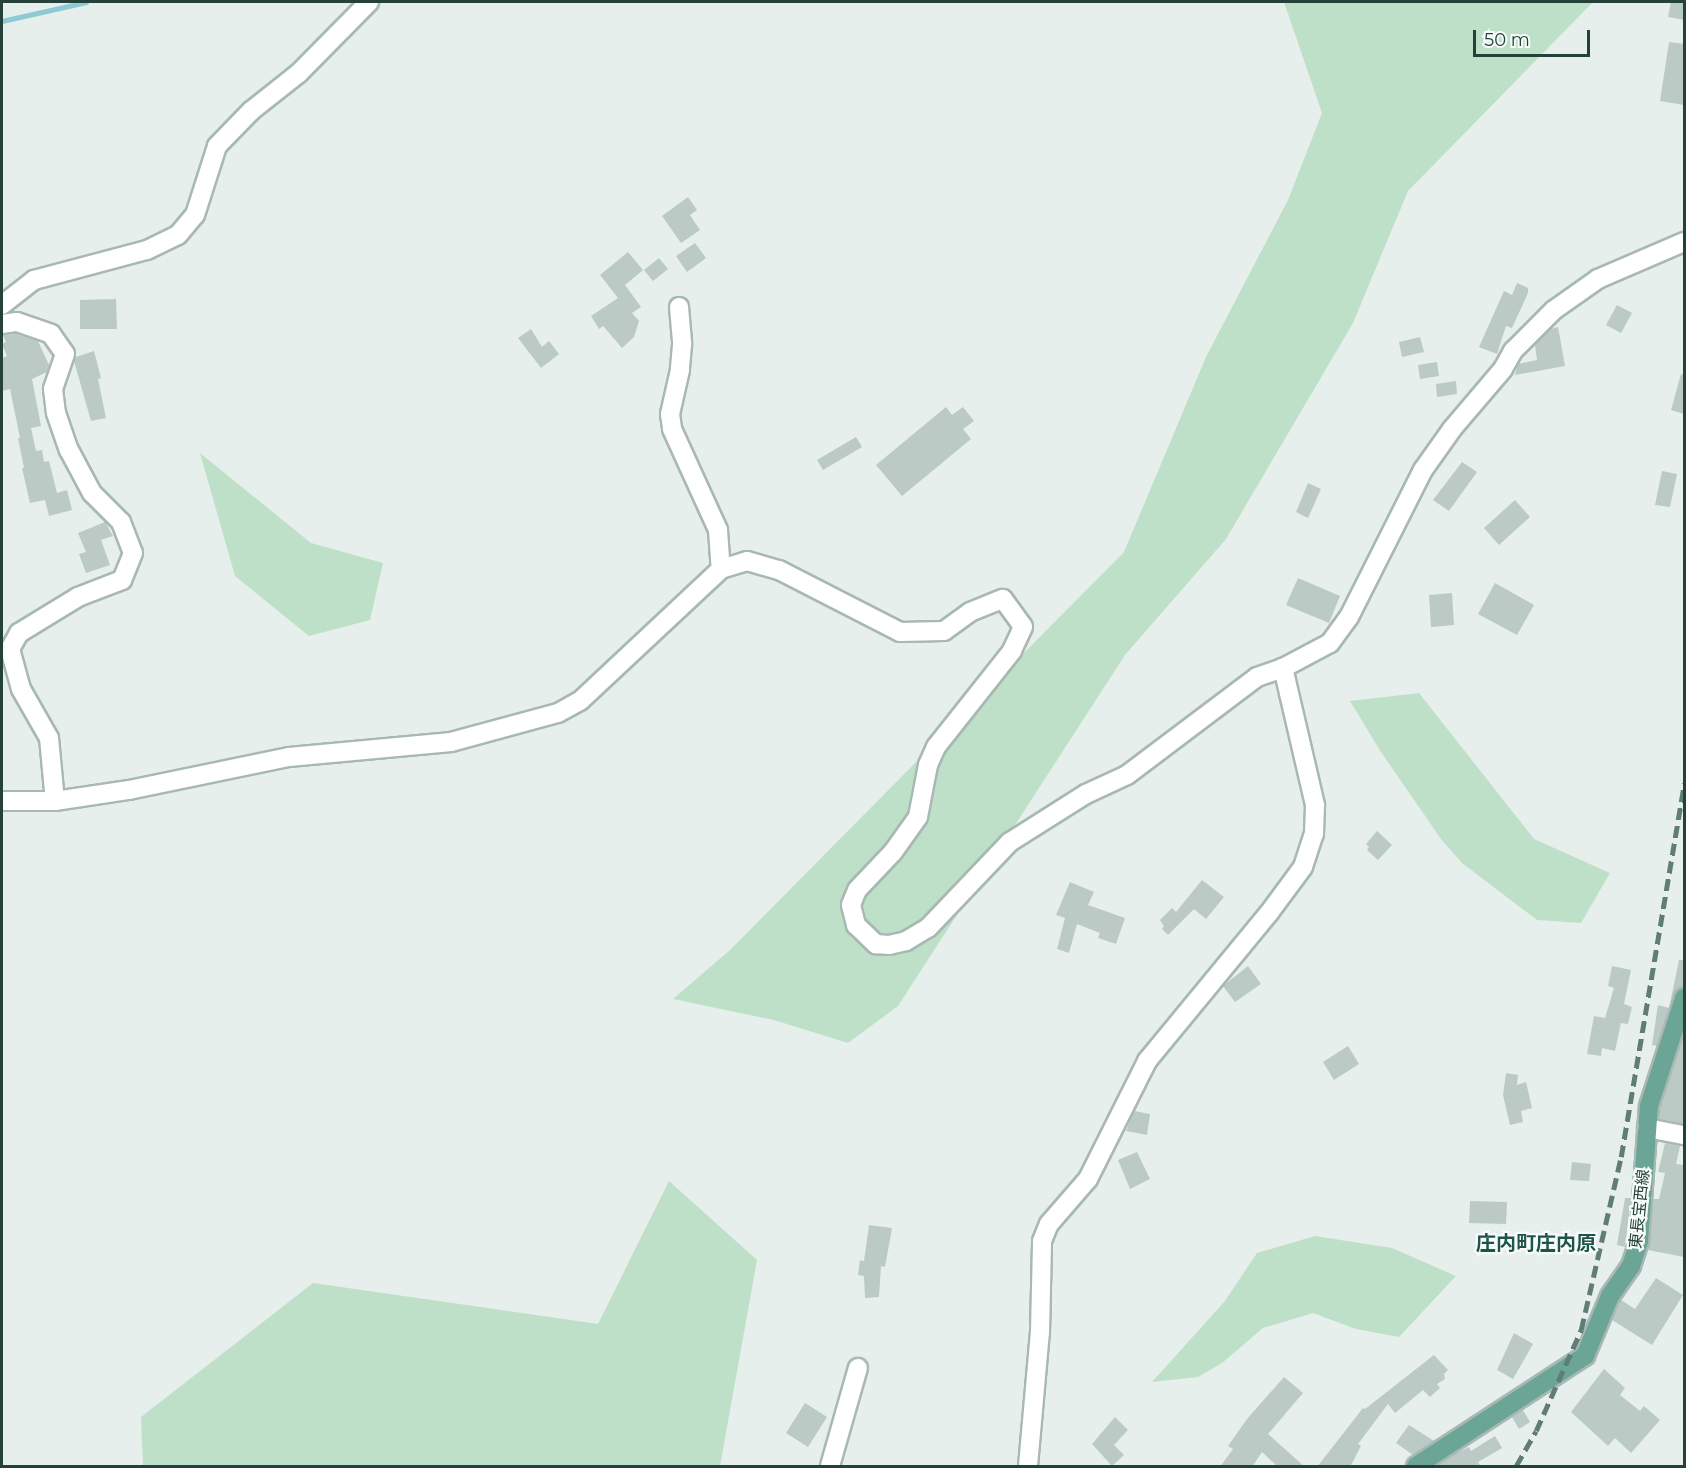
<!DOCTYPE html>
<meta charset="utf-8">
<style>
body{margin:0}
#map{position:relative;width:1686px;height:1468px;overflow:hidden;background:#e6efeb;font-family:Montserrat,"Noto Sans JP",sans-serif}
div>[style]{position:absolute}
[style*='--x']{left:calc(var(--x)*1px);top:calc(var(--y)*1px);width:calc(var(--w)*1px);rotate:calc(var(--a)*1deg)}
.green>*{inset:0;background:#bfe0c8}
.stream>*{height:4.5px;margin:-2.25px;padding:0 2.25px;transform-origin:2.25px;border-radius:2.25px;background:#8ec9d4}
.building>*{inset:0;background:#bbcac4}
.roads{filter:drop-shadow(2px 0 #a8b8b2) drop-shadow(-2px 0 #a8b8b2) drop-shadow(0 2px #a8b8b2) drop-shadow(0 -2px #a8b8b2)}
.minor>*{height:18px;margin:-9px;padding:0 9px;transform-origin:9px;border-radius:9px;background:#fff}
.major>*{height:18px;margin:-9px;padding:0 9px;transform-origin:9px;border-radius:9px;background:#6aa596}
.rail>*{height:4.5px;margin-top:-2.25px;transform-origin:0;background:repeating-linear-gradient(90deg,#5f7d75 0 12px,transparent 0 18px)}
span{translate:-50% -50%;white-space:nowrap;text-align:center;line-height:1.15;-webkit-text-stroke:4.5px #f7fbf9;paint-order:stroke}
.street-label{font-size:16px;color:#24423a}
.quarter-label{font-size:20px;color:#1f5548;font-weight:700}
.frame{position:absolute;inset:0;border:3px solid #24423a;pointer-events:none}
.scale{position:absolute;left:1473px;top:30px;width:117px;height:27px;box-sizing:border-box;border:3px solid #24423a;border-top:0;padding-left:8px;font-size:18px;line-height:21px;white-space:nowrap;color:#24423a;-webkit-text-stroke:4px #f7fbf9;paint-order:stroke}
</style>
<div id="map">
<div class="green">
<div style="clip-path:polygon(1284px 2px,1593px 2px,1408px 191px,1353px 323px,1226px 539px,1125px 655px,898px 1006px,848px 1043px,774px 1020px,673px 999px,730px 950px,1124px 552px,1206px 357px,1288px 200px,1322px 113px)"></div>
<div style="clip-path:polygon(200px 453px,311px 543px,383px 563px,370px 620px,309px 636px,235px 576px)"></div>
<div style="clip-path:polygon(1419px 693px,1534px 839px,1610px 873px,1581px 923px,1537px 920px,1462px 863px,1441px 839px,1381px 752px,1350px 701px)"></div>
<div style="clip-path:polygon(669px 1181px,757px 1260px,720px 1466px,143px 1466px,141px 1417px,313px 1283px,598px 1324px)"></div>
<div style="clip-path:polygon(1315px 1236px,1392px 1248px,1456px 1276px,1399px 1337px,1356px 1329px,1313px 1313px,1263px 1328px,1222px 1363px,1198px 1377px,1152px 1382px,1225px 1301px,1257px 1253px)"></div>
</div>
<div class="stream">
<div style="--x:2;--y:21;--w:86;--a:-12.7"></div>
</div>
<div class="building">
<div style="clip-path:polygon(1671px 2px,1684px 2px,1684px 20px,1668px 17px)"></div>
<div style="clip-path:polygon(1669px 42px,1684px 44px,1684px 105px,1660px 101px)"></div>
<div style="clip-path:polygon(688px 197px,697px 210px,690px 215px,700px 230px,681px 243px,662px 216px)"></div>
<div style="clip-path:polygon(695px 243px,706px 258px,687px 272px,676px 256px)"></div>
<div style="clip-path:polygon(628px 252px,643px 270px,625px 285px,641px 307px,632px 313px,639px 321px,634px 337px,622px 348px,603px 326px,599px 329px,591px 316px,618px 298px,600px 275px)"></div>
<div style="clip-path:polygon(659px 258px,668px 269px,653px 281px,644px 270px)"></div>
<div style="clip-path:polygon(1517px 283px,1528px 288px,1528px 293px,1512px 328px,1506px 326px,1497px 354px,1479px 347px,1504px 291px,1512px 295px)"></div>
<div style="clip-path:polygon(116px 299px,117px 329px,80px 329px,80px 300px)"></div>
<div style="clip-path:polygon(1617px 305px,1632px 313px,1621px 333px,1606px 325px)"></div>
<div style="clip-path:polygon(1558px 327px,1565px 366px,1515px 375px,1518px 364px,1537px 360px,1535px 345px,1551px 329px)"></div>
<div style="clip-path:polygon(531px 329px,542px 347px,549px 341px,559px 354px,541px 368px,518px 338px)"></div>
<div style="clip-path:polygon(16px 334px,38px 341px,49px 365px,47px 372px,32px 379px,41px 426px,31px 428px,36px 451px,42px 450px,44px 462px,49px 461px,57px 493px,67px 490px,72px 510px,49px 516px,45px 500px,30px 503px,22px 468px,24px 468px,18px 438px,20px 438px,10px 389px,2px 391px,2px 358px,7px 356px,2px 344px,6px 342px,3px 335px)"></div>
<div style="clip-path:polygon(1420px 337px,1424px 352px,1402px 357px,1399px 342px)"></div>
<div style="clip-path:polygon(94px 351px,101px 378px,98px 379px,106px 418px,91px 421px,74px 361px,76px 357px)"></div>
<div style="clip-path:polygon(1437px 362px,1439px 376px,1420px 379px,1418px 365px)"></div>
<div style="clip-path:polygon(1681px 374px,1684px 375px,1684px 414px,1671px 410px)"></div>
<div style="clip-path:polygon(1456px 381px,1457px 394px,1437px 397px,1436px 384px)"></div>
<div style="clip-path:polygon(946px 407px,952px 415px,963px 407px,974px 421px,963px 429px,971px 439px,902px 496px,876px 465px)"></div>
<div style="clip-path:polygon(856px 437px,862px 447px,823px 470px,817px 460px)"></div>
<div style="clip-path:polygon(1462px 462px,1477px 472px,1449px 511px,1433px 500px)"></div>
<div style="clip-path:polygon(1662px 471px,1677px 474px,1670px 507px,1655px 505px)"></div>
<div style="clip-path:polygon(1308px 483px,1321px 489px,1308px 518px,1296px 512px)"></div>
<div style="clip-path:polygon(1515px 500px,1530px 517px,1499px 545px,1484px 528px)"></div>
<div style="clip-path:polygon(105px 522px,113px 536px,101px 540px,110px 565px,86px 573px,79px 554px,86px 552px,78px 533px)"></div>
<div style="clip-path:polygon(1298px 578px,1340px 596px,1329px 623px,1286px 605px)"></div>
<div style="clip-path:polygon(1495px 583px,1534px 605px,1517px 635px,1478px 614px)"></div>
<div style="clip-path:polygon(1452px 593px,1454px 625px,1431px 627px,1429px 595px)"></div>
<div style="clip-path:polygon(1377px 831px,1392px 845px,1378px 860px,1367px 850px,1369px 847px,1366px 844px)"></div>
<div style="clip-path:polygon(1202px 880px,1224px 897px,1206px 919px,1194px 909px,1168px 935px,1162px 929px,1164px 926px,1160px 920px,1172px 908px,1176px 912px)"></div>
<div style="clip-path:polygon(1070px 882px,1094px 892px,1088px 905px,1125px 918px,1116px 944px,1098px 938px,1100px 933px,1077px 924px,1069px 953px,1057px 949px,1065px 918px,1056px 915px)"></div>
<div style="clip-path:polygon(1679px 960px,1684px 960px,1684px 987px,1677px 989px,1673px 995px,1657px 1046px,1652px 1045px,1658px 1005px,1669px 1008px)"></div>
<div style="clip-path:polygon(1248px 966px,1261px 984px,1235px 1002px,1223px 986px)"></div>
<div style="clip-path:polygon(1612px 966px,1631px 970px,1624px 1004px,1632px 1007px,1628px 1024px,1621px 1023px,1615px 1051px,1602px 1048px,1601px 1056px,1587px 1054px,1594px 1016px,1605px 1018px,1614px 988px,1608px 986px)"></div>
<div style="clip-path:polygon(1684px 1033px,1684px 1124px,1659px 1119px,1660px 1108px)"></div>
<div style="clip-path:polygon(1348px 1046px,1359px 1064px,1334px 1080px,1323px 1062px)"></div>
<div style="clip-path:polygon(1506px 1073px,1518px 1075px,1517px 1085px,1526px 1082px,1532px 1108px,1521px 1111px,1523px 1122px,1510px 1125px,1503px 1095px)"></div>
<div style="clip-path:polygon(1134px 1111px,1150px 1114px,1147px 1135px,1126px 1131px)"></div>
<div style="clip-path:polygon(1665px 1143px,1680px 1146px,1676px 1164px,1684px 1165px,1684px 1257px,1648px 1250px,1653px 1199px,1659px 1199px,1665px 1173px,1658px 1172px)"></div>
<div style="clip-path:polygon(1137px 1152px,1150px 1179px,1130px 1189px,1118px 1160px)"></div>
<div style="clip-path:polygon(1572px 1162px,1591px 1164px,1589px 1181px,1570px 1180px)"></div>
<div style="clip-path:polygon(1625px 1198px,1631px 1198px,1625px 1247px,1617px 1245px)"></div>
<div style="clip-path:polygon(1470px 1201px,1507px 1202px,1506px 1224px,1469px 1223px)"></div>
<div style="clip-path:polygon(869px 1225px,892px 1228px,885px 1267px,881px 1266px,879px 1297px,865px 1298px,864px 1276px,858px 1275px,860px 1260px,864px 1261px)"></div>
<div style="clip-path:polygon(1656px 1278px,1683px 1295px,1652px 1345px,1612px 1320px,1621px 1300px,1635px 1309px)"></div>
<div style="clip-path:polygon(1514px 1333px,1533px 1344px,1513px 1379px,1497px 1370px)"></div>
<div style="clip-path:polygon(1434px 1355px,1448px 1370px,1444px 1374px,1445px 1379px,1437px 1384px,1440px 1388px,1430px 1397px,1423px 1390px,1395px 1413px,1388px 1404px,1358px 1444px,1361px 1446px,1350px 1467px,1317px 1467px,1363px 1408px,1365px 1409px)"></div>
<div style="clip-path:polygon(1604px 1369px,1625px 1388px,1620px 1395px,1640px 1411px,1644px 1406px,1660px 1420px,1631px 1453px,1615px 1438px,1608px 1446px,1571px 1412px)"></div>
<div style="clip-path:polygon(1284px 1377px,1303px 1393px,1268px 1434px,1305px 1467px,1278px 1467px,1262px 1452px,1252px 1467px,1220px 1467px,1233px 1449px,1228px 1446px,1247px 1419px)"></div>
<div style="clip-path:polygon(805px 1403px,827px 1417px,808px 1447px,786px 1433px)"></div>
<div style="clip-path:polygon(1523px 1410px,1530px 1422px,1519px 1429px,1512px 1417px)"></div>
<div style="clip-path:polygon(1115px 1417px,1128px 1430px,1114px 1445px,1124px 1455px,1112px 1466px,1092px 1444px)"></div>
<div style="clip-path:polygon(1409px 1425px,1434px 1441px,1413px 1455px,1396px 1443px)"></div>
<div style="clip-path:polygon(1495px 1436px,1502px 1448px,1478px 1462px,1481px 1467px,1436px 1467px,1455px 1454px,1469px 1447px,1471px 1451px)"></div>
</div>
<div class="roads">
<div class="minor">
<div style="--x:2;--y:305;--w:41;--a:-38"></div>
<div style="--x:34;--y:280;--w:117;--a:-14.9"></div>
<div style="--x:147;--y:250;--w:34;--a:-26"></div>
<div style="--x:178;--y:235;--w:26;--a:-50"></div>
<div style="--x:195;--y:215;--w:72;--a:-72.3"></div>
<div style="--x:217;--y:146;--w:49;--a:-45.8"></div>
<div style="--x:251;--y:111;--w:61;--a:-38.4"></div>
<div style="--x:299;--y:73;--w:100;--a:-45.4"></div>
<div style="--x:679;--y:307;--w:38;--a:85"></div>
<div style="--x:682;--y:345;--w:25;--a:95"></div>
<div style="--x:680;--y:370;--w:45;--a:102.8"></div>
<div style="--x:670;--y:414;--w:15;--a:82"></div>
<div style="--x:672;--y:429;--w:111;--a:65.5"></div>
<div style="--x:718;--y:530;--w:39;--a:86"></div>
<div style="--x:2;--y:324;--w:15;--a:-8"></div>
<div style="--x:17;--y:322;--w:36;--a:19"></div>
<div style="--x:51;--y:334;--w:24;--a:55"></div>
<div style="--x:65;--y:354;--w:37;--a:109"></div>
<div style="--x:53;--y:389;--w:24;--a:83"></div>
<div style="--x:56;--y:413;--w:39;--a:71"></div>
<div style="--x:69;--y:450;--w:49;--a:61.9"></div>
<div style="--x:92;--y:493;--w:41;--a:45"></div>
<div style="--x:121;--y:522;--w:33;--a:69"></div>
<div style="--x:133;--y:553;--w:29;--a:112"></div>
<div style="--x:122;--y:580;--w:47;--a:158.9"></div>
<div style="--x:78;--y:597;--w:69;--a:148.6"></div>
<div style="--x:19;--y:633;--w:18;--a:119"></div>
<div style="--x:10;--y:649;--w:41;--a:74.6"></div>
<div style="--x:21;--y:689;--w:56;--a:60.3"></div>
<div style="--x:49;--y:738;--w:63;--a:84.6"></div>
<div style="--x:2;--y:801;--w:53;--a:0"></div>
<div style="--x:55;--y:801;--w:75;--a:-8.5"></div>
<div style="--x:129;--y:790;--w:163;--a:-11.7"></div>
<div style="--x:289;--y:757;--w:163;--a:-5.3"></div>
<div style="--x:451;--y:742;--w:111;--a:-15.2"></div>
<div style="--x:558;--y:713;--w:25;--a:-29"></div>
<div style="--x:580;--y:701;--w:193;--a:-43.1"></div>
<div style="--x:721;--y:569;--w:27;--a:-17"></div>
<div style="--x:747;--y:561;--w:33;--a:16"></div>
<div style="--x:779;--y:570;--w:136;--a:27.1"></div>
<div style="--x:900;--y:632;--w:44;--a:-1.3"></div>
<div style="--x:944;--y:631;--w:32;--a:-36"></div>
<div style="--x:970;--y:612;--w:35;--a:-22"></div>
<div style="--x:1003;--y:599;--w:34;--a:54"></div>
<div style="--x:1023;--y:627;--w:26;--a:115"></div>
<div style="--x:1012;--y:651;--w:122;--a:128.4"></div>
<div style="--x:936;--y:747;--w:20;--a:114"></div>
<div style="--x:928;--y:765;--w:53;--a:100.9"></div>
<div style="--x:918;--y:817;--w:43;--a:125.5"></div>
<div style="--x:893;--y:852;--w:52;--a:133.5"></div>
<div style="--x:857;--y:890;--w:16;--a:112"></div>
<div style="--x:851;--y:905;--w:21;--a:76"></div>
<div style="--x:856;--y:925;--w:28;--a:44"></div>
<div style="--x:876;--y:944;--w:13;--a:4"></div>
<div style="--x:889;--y:945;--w:17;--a:-13"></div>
<div style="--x:906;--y:941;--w:26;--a:-31"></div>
<div style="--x:928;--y:928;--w:119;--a:-46.4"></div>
<div style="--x:1010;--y:842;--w:90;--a:-32.3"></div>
<div style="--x:1086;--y:794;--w:45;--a:-24.9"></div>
<div style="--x:1127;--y:775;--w:163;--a:-37"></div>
<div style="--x:1257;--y:677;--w:28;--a:-19"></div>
<div style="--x:1283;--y:668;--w:53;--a:-28"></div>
<div style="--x:1330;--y:643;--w:32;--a:-54"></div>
<div style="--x:1349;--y:617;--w:165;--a:-63.3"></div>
<div style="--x:1423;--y:470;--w:50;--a:-54.7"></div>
<div style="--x:1452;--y:429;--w:79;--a:-49.6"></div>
<div style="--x:1503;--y:369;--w:21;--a:-61"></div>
<div style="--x:1513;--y:351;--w:58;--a:-45"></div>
<div style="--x:1554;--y:310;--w:54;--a:-35.2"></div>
<div style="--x:1598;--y:279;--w:94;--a:-23.3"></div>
<div style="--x:1647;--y:1128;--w:38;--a:11"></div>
<div style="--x:830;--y:1466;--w:102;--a:-74.1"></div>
<div style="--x:1028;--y:1466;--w:135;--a:-84.9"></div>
<div style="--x:1040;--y:1332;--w:91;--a:-88.7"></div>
<div style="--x:1042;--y:1241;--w:18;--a:-68"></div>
<div style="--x:1049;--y:1224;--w:60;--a:-49.1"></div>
<div style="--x:1088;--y:1179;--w:132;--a:-63.4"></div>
<div style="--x:1147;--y:1061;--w:192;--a:-50.5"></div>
<div style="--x:1269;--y:913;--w:57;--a:-53.5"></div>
<div style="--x:1303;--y:867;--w:35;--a:-72"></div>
<div style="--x:1314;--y:834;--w:29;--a:-88"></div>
<div style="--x:1315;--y:805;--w:141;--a:-103.1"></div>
</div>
<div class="major">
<div style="--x:1416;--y:1466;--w:202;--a:-33.1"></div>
<div style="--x:1585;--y:1356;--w:65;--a:-67.4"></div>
<div style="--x:1610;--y:1296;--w:37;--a:-55"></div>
<div style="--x:1631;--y:1266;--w:26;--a:-72"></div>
<div style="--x:1639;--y:1241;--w:135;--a:-85.8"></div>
<div style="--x:1649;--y:1106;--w:114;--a:-72"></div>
</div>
</div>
<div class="rail">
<div style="--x:1516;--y:1466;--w:40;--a:-60.3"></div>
<div style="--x:1536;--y:1431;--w:111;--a:-66"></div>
<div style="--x:1581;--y:1330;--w:178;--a:-77"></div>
<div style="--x:1621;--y:1157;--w:379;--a:-80.4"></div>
</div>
<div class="street-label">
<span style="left:1640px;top:1209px;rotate:-84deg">東長宝西線</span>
</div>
<div class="quarter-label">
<span style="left:1536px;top:1243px">庄内町庄内原</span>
</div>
<div class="frame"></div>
<div class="scale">50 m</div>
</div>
